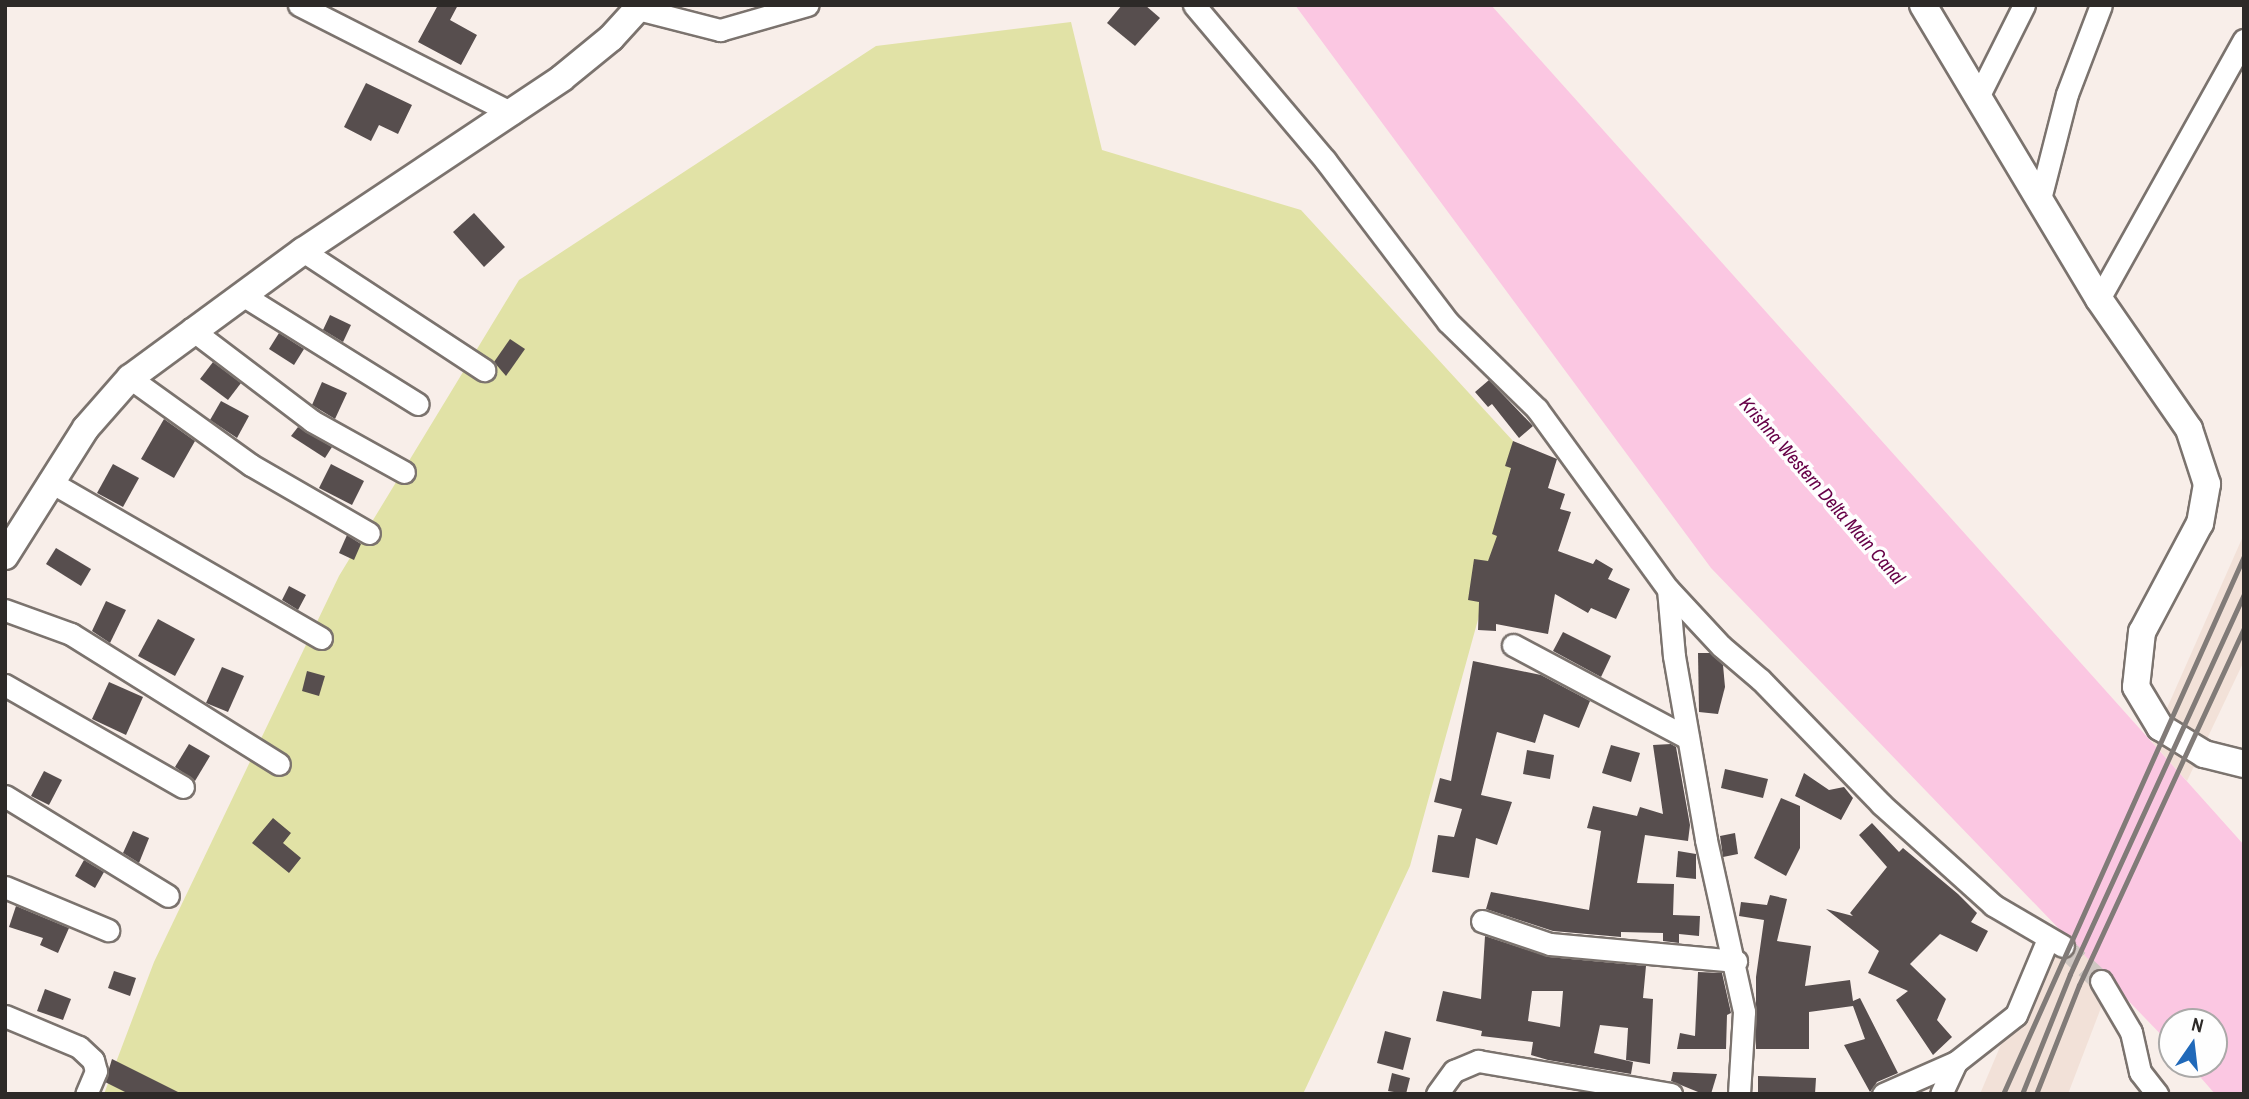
<!DOCTYPE html>
<style>
body{margin:0}
#map{position:relative;width:2249px;height:1099px;overflow:hidden;background:#f8eee9;font-family:"Archivo Narrow",sans-serif}
div>[style]{position:absolute}
[style*='--x']{left:calc(var(--x)*1px);top:calc(var(--y)*1px);width:calc(var(--w)*1px);rotate:calc(var(--a)*1deg)}
.built>*{inset:0;background:#f2e1d8}
.green>*{inset:0;background:#e1e2a6}
.water>*{inset:0;background:#fbc7e2}
.building>*{inset:0;background:#574e4e}
.minor-tunnel>*{height:21px;margin-top:-10.5px;transform-origin:0;background:repeating-linear-gradient(90deg,#cfc7c2 0 21px,transparent 0 31px)}
.roads{filter:drop-shadow(2px 0 #7b736e) drop-shadow(-2px 0 #7b736e) drop-shadow(0 2px #7b736e) drop-shadow(0 -2px #7b736e)}
.minor>*{height:21px;margin:-10.5px;padding:0 10.5px;transform-origin:10.5px;border-radius:10.5px;background:#fff}
.major>*{height:26px;margin:-13px;padding:0 13px;transform-origin:13px;border-radius:13px;background:#fff}
.rail>*{height:5px;margin:-2.5px;padding:0 2.5px;transform-origin:2.5px;border-radius:2.5px;background:#817b78}
span{translate:-50% -50%;white-space:nowrap;text-align:center;line-height:1.15;-webkit-text-stroke:7px #fefefe;paint-order:stroke}
.water-label{font-size:19px;color:#660047;font-style:italic}
.frame{position:absolute;inset:0;border:7px solid #2d2a28;pointer-events:none}
.north{position:absolute;left:2158px;top:1008px;width:70px;height:70px;box-sizing:border-box;background:#fefefe;border:2px solid #aaa9a8;border-radius:50%;rotate:14deg;font-size:19px;font-weight:700;line-height:28px;text-align:center;color:#2d2a28}
.north::after{content:'';display:block;margin:auto;width:24px;height:32px;background:#2069b9;clip-path:polygon(50% 0,100% 100%,50% 72%,0 100%)}
</style>
<div id="map">
<div class="built">
<div style="clip-path:polygon(2244px 534px,2244px 661px,2187px 781px,2152px 742px)"></div>
<div style="clip-path:polygon(2052px 924px,2112px 979px,2068px 1094px,1980px 1094px)"></div>
</div>
<div class="green">
<div style="clip-path:polygon(1071px 22px,1102px 150px,1301px 210px,1524px 453px,1410px 866px,1303px 1094px,104px 1094px,154px 962px,339px 576px,519px 280px,876px 46px)"></div>
</div>
<div class="water">
<div style="clip-path:polygon(1295px 5px,1491px 5px,2244px 845px,2244px 1094px,2215px 1094px,2189px 1064px,2214px 1064px,2214px 1022px,2172px 1022px,2172px 1046px,1711px 568px)"></div>
</div>
<div class="building">
<div style="clip-path:polygon(438px 5px,458px 5px,450px 20px,477px 35px,461px 65px,418px 42px)"></div>
<div style="clip-path:polygon(1122px 5px,1145px 5px,1160px 18px,1135px 46px,1107px 23px)"></div>
<div style="clip-path:polygon(366px 83px,412px 105px,398px 134px,379px 125px,371px 141px,344px 127px)"></div>
<div style="clip-path:polygon(474px 213px,505px 247px,484px 267px,453px 232px)"></div>
<div style="clip-path:polygon(330px 315px,351px 325px,343px 342px,323px 330px)"></div>
<div style="clip-path:polygon(279px 333px,304px 349px,294px 365px,269px 349px)"></div>
<div style="clip-path:polygon(510px 339px,525px 349px,506px 376px,494px 362px)"></div>
<div style="clip-path:polygon(213px 362px,241px 383px,228px 400px,200px 379px)"></div>
<div style="clip-path:polygon(1489px 380px,1533px 426px,1519px 438px,1492px 404px,1488px 407px,1475px 392px)"></div>
<div style="clip-path:polygon(322px 382px,347px 393px,335px 419px,312px 405px)"></div>
<div style="clip-path:polygon(221px 401px,249px 416px,237px 438px,210px 420px)"></div>
<div style="clip-path:polygon(164px 419px,195px 441px,174px 478px,141px 459px)"></div>
<div style="clip-path:polygon(298px 427px,332px 447px,325px 458px,291px 436px)"></div>
<div style="clip-path:polygon(1513px 441px,1557px 459px,1548px 488px,1565px 494px,1560px 509px,1571px 512px,1558px 551px,1593px 564px,1596px 559px,1613px 569px,1608px 579px,1630px 589px,1616px 619px,1591px 608px,1588px 613px,1555px 594px,1548px 634px,1496px 624px,1496px 631px,1478px 630px,1479px 602px,1468px 600px,1474px 559px,1488px 561px,1497px 536px,1492px 534px,1511px 468px,1505px 466px)"></div>
<div style="clip-path:polygon(113px 464px,139px 478px,123px 507px,97px 493px)"></div>
<div style="clip-path:polygon(331px 464px,364px 481px,352px 505px,319px 488px)"></div>
<div style="clip-path:polygon(347px 535px,361px 544px,354px 560px,339px 553px)"></div>
<div style="clip-path:polygon(56px 548px,91px 569px,81px 586px,46px 564px)"></div>
<div style="clip-path:polygon(289px 586px,306px 595px,298px 610px,282px 600px)"></div>
<div style="clip-path:polygon(106px 601px,126px 610px,110px 643px,92px 631px)"></div>
<div style="clip-path:polygon(158px 619px,195px 639px,175px 676px,138px 656px)"></div>
<div style="clip-path:polygon(1563px 632px,1611px 656px,1601px 677px,1553px 651px)"></div>
<div style="clip-path:polygon(1698px 653px,1710px 653px,1723px 665px,1725px 687px,1718px 714px,1699px 712px)"></div>
<div style="clip-path:polygon(1473px 661px,1541px 675px,1590px 701px,1579px 728px,1544px 714px,1535px 743px,1497px 732px,1481px 795px,1512px 802px,1497px 845px,1476px 838px,1469px 878px,1432px 872px,1438px 835px,1454px 837px,1462px 809px,1434px 802px,1440px 778px,1451px 781px)"></div>
<div style="clip-path:polygon(222px 667px,244px 676px,228px 712px,206px 703px)"></div>
<div style="clip-path:polygon(307px 671px,325px 676px,319px 696px,302px 691px)"></div>
<div style="clip-path:polygon(109px 682px,143px 697px,126px 735px,92px 719px)"></div>
<div style="clip-path:polygon(189px 744px,210px 756px,195px 781px,175px 767px)"></div>
<div style="clip-path:polygon(1671px 744px,1676px 747px,1690px 825px,1688px 841px,1645px 835px,1637px 883px,1674px 884px,1673px 915px,1700px 916px,1699px 936px,1679px 934px,1679px 943px,1663px 941px,1663px 933px,1621px 932px,1621px 937px,1553px 931px,1486px 909px,1491px 892px,1589px 910px,1601px 831px,1587px 828px,1593px 806px,1637px 816px,1640px 807px,1663px 814px,1653px 745px)"></div>
<div style="clip-path:polygon(1611px 745px,1640px 753px,1631px 782px,1602px 773px)"></div>
<div style="clip-path:polygon(1527px 750px,1554px 755px,1550px 779px,1523px 774px)"></div>
<div style="clip-path:polygon(1725px 769px,1768px 779px,1763px 798px,1721px 788px)"></div>
<div style="clip-path:polygon(44px 771px,62px 780px,49px 805px,31px 796px)"></div>
<div style="clip-path:polygon(1804px 773px,1829px 790px,1844px 787px,1853px 798px,1841px 820px,1795px 796px)"></div>
<div style="clip-path:polygon(1781px 798px,1800px 806px,1800px 848px,1786px 876px,1754px 858px)"></div>
<div style="clip-path:polygon(273px 818px,291px 833px,283px 843px,301px 858px,289px 873px,252px 843px)"></div>
<div style="clip-path:polygon(1872px 823px,1899px 852px,1903px 848px,1958px 894px,1977px 913px,1971px 922px,1988px 931px,1977px 952px,1940px 934px,1910px 964px,1946px 999px,1937px 1020px,1952px 1037px,1933px 1055px,1896px 1000px,1908px 991px,1868px 973px,1879px 951px,1826px 909px,1853px 916px,1850px 913px,1887px 867px,1859px 835px)"></div>
<div style="clip-path:polygon(133px 831px,149px 838px,139px 863px,123px 853px)"></div>
<div style="clip-path:polygon(1735px 833px,1738px 854px,1723px 857px,1720px 836px)"></div>
<div style="clip-path:polygon(1678px 851px,1696px 854px,1696px 879px,1676px 877px)"></div>
<div style="clip-path:polygon(84px 860px,104px 872px,95px 888px,75px 876px)"></div>
<div style="clip-path:polygon(1770px 895px,1787px 899px,1777px 941px,1811px 946px,1805px 986px,1850px 980px,1853px 1001px,1860px 998px,1898px 1073px,1877px 1082px,1870px 1092px,1844px 1045px,1865px 1039px,1853px 1006px,1809px 1012px,1809px 1049px,1756px 1049px,1756px 977px,1764px 920px,1739px 916px,1741px 902px,1767px 905px)"></div>
<div style="clip-path:polygon(16px 906px,69px 928px,58px 953px,40px 945px,43px 938px,9px 927px)"></div>
<div style="clip-path:polygon(evenodd,1485px 936px,1549px 957px,1646px 966px,1643px 998px,1653px 999px,1650px 1064px,1626px 1060px,1628px 1028px,1600px 1025px,1594px 1053px,1633px 1062px,1631px 1074px,1548px 1060px,1531px 1055px,1533px 1042px,1481px 1036px,1482px 1031px,1436px 1021px,1443px 991px,1481px 999px,1485px 936px,1532px 991px,1563px 991px,1560px 1027px,1528px 1021px,1532px 991px)"></div>
<div style="clip-path:polygon(114px 971px,136px 978px,130px 996px,108px 988px)"></div>
<div style="clip-path:polygon(1698px 972px,1722px 973px,1731px 1013px,1727px 1015px,1726px 1049px,1677px 1049px,1680px 1033px,1695px 1036px)"></div>
<div style="clip-path:polygon(45px 989px,71px 999px,63px 1020px,37px 1011px)"></div>
<div style="clip-path:polygon(1385px 1031px,1411px 1038px,1403px 1070px,1377px 1063px)"></div>
<div style="clip-path:polygon(112px 1059px,182px 1094px,129px 1094px,105px 1082px)"></div>
<div style="clip-path:polygon(1673px 1072px,1717px 1074px,1711px 1094px,1703px 1094px,1671px 1081px)"></div>
<div style="clip-path:polygon(1392px 1073px,1410px 1078px,1406px 1094px,1388px 1091px)"></div>
<div style="clip-path:polygon(1758px 1076px,1816px 1078px,1815px 1094px,1758px 1094px)"></div>
</div>
<div class="minor-tunnel">
<div style="--x:2063;--y:946;--w:52;--a:42.6"></div>
</div>
<div class="roads">
<div class="minor">
<div style="--x:299;--y:5;--w:239;--a:26.9"></div>
<div style="--x:1194;--y:5;--w:203;--a:49.8"></div>
<div style="--x:1325;--y:160;--w:203;--a:52.8"></div>
<div style="--x:1448;--y:322;--w:124;--a:44.3"></div>
<div style="--x:1537;--y:409;--w:223;--a:54"></div>
<div style="--x:1668;--y:589;--w:78;--a:47.1"></div>
<div style="--x:1721;--y:646;--w:52;--a:40.4"></div>
<div style="--x:1761;--y:680;--w:173;--a:45.9"></div>
<div style="--x:1881;--y:804;--w:151;--a:42"></div>
<div style="--x:1993;--y:905;--w:81;--a:30.4"></div>
<div style="--x:638;--y:9;--w:85;--a:14.4"></div>
<div style="--x:720;--y:30;--w:91;--a:-16"></div>
<div style="--x:1978;--y:97;--w:103;--a:-63.4"></div>
<div style="--x:2040;--y:199;--w:108;--a:-75.6"></div>
<div style="--x:2067;--y:94;--w:95;--a:-69.1"></div>
<div style="--x:303;--y:251;--w:217;--a:33.3"></div>
<div style="--x:241;--y:294;--w:208;--a:31.9"></div>
<div style="--x:2099;--y:299;--w:297;--a:-60.8"></div>
<div style="--x:191;--y:329;--w:152;--a:37.2"></div>
<div style="--x:312;--y:421;--w:105;--a:29"></div>
<div style="--x:130;--y:378;--w:149;--a:35.7"></div>
<div style="--x:251;--y:465;--w:136;--a:30"></div>
<div style="--x:49;--y:481;--w:314;--a:30"></div>
<div style="--x:1668;--y:589;--w:67;--a:84.9"></div>
<div style="--x:1674;--y:656;--w:187;--a:80.1"></div>
<div style="--x:1706;--y:840;--w:176;--a:77.5"></div>
<div style="--x:1744;--y:1012;--w:82;--a:93.5"></div>
<div style="--x:5;--y:610;--w:70;--a:20"></div>
<div style="--x:71;--y:634;--w:245;--a:32"></div>
<div style="--x:1513;--y:645;--w:198;--a:28"></div>
<div style="--x:5;--y:685;--w:205;--a:29.8"></div>
<div style="--x:5;--y:796;--w:191;--a:31.5"></div>
<div style="--x:5;--y:887;--w:112;--a:22.7"></div>
<div style="--x:1482;--y:921;--w:72;--a:18.7"></div>
<div style="--x:1550;--y:944;--w:187;--a:5.2"></div>
<div style="--x:2101;--y:981;--w:59;--a:59.5"></div>
<div style="--x:2131;--y:1032;--w:41;--a:77.3"></div>
<div style="--x:2140;--y:1072;--w:28;--a:52"></div>
<div style="--x:5;--y:1016;--w:80;--a:22.7"></div>
<div style="--x:79;--y:1047;--w:19;--a:43"></div>
<div style="--x:93;--y:1060;--w:11;--a:75"></div>
<div style="--x:96;--y:1071;--w:25;--a:113"></div>
<div style="--x:1956;--y:1062;--w:76;--a:-38.1"></div>
<div style="--x:2016;--y:1015;--w:82;--a:-67.2"></div>
<div style="--x:1437;--y:1094;--w:29;--a:-54"></div>
<div style="--x:1454;--y:1071;--w:26;--a:-23"></div>
<div style="--x:1478;--y:1061;--w:196;--a:9.7"></div>
<div style="--x:1883;--y:1094;--w:80;--a:-23.7"></div>
<div style="--x:1956;--y:1062;--w:35;--a:115"></div>
</div>
<div class="major">
<div style="--x:1923;--y:5;--w:343;--a:59.1"></div>
<div style="--x:2099;--y:299;--w:158;--a:55.3"></div>
<div style="--x:2189;--y:429;--w:58;--a:71.9"></div>
<div style="--x:2207;--y:484;--w:40;--a:100"></div>
<div style="--x:2200;--y:523;--w:123;--a:118"></div>
<div style="--x:2142;--y:632;--w:55;--a:96.2"></div>
<div style="--x:2136;--y:687;--w:47;--a:59"></div>
<div style="--x:2160;--y:727;--w:52;--a:31.5"></div>
<div style="--x:2204;--y:754;--w:41;--a:14"></div>
<div style="--x:5;--y:556;--w:151;--a:-57.7"></div>
<div style="--x:86;--y:428;--w:67;--a:-48.7"></div>
<div style="--x:130;--y:378;--w:215;--a:-36.3"></div>
<div style="--x:303;--y:251;--w:311;--a:-33.7"></div>
<div style="--x:562;--y:78;--w:63;--a:-39.2"></div>
<div style="--x:611;--y:38;--w:45;--a:-47.7"></div>
</div>
</div>
<div class="rail">
<div style="--x:2003;--y:1094;--w:590;--a:-65.87"></div>
<div style="--x:2022;--y:1094;--w:129;--a:-68.2"></div>
<div style="--x:2070;--y:974;--w:418;--a:-65.4"></div>
<div style="--x:2036;--y:1094;--w:117;--a:-68.5"></div>
<div style="--x:2079;--y:985;--w:393;--a:-65.2"></div>
</div>
<div class="water-label">
<span style="left:1822px;top:491px;rotate:49deg">Krishna Western Delta Main Canal</span>
</div>
<div class="frame"></div>
<div class="north">N</div>
</div>
